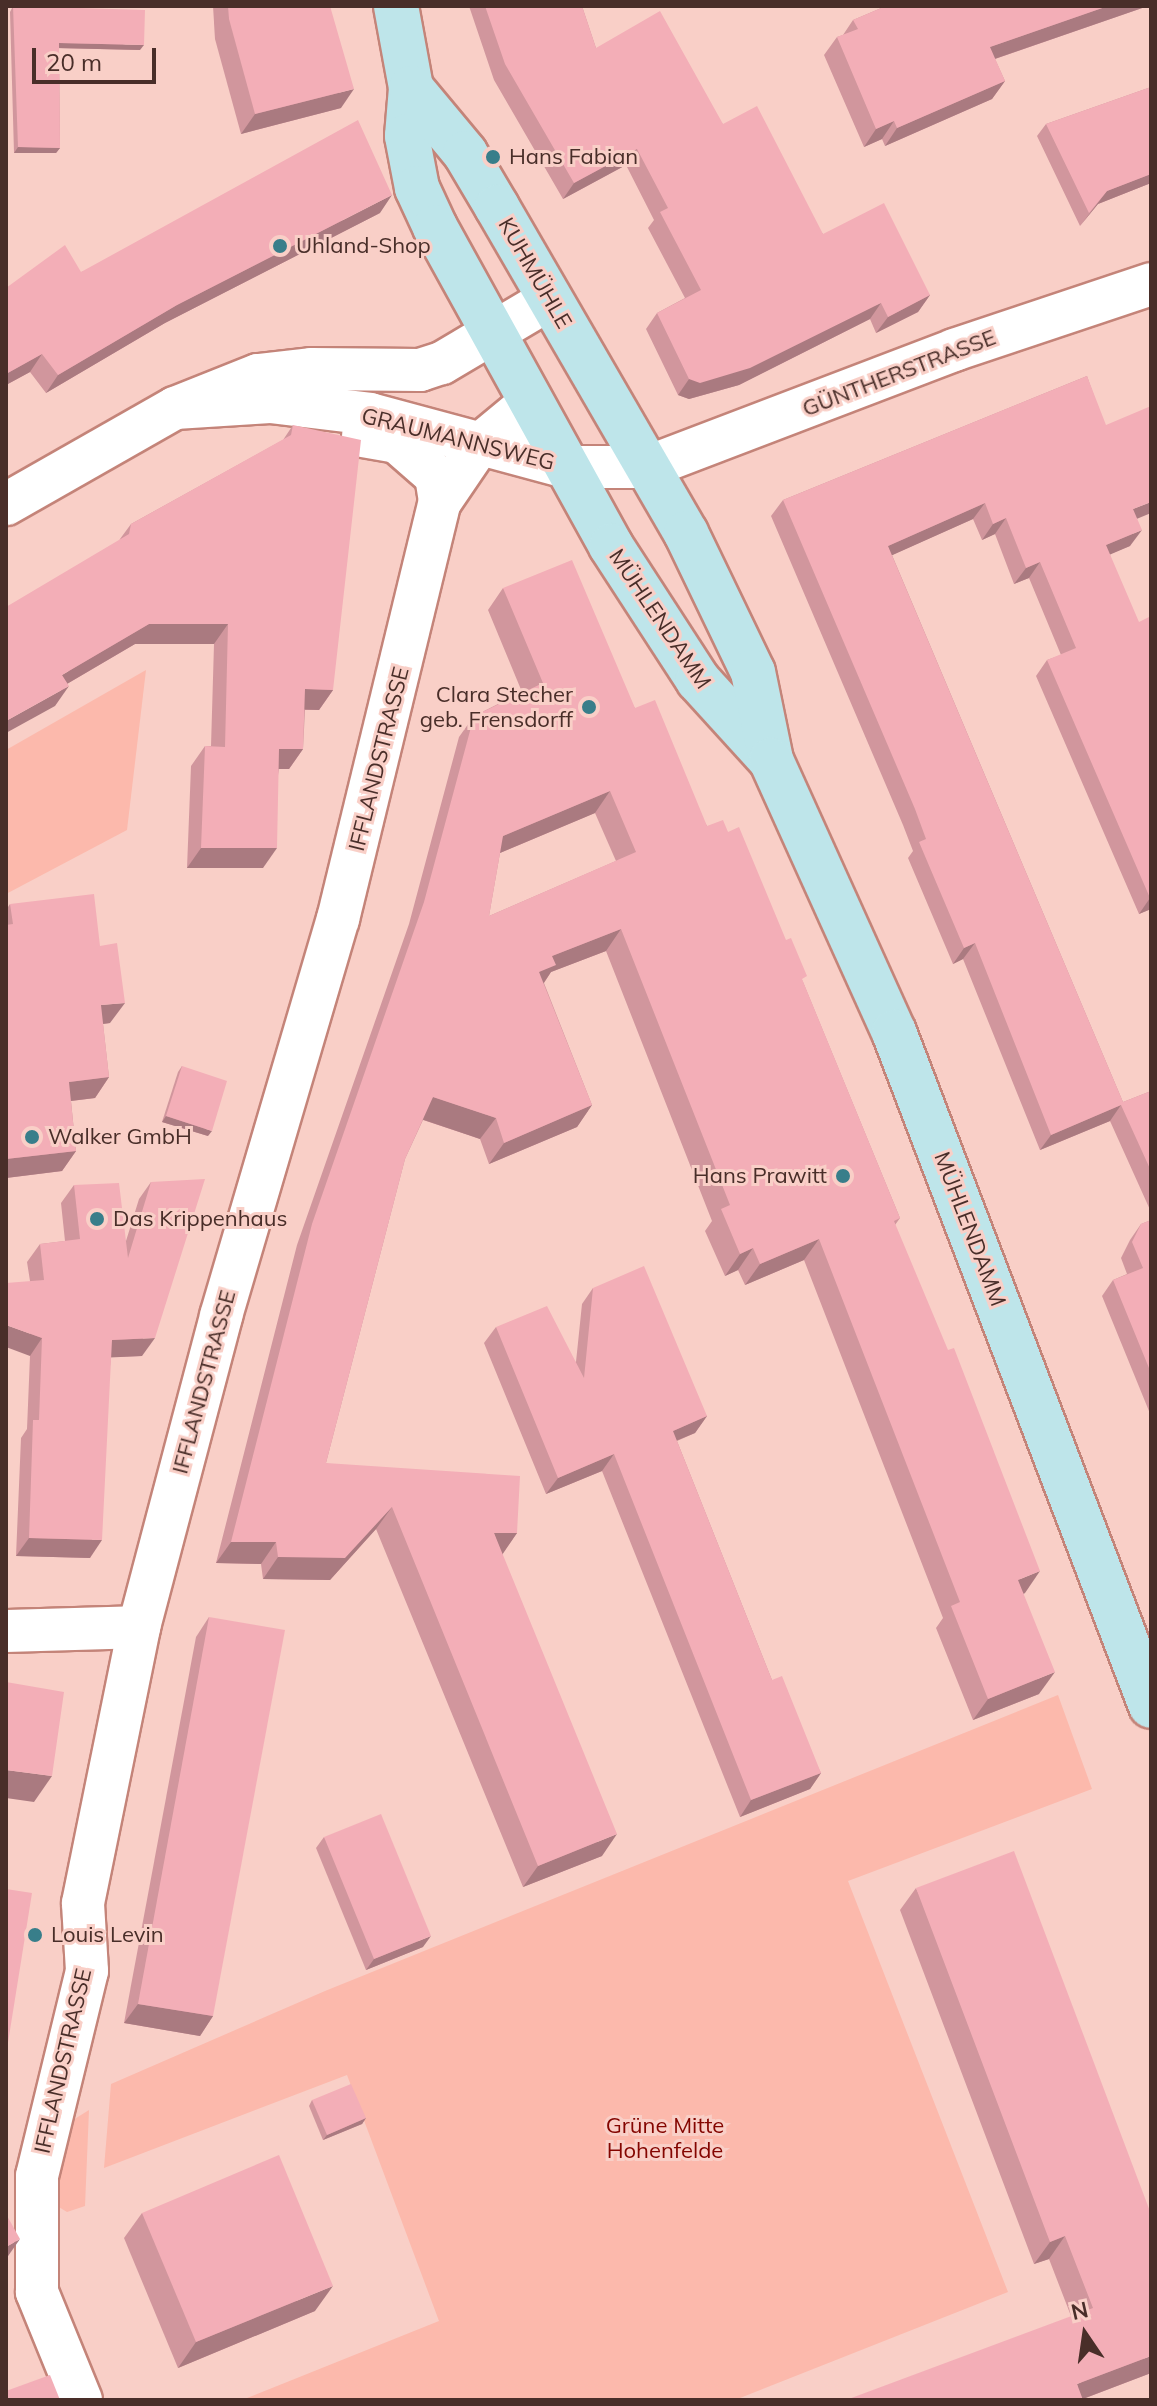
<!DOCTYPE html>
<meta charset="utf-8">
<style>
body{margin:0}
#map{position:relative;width:1157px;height:2406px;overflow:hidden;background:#f9cfc7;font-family:Mulish,sans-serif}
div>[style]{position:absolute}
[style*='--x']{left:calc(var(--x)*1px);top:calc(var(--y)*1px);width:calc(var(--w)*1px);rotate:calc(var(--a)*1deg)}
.green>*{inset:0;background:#fcb9ac}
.roads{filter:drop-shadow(2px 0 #c48479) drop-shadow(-2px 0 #c48479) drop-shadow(0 2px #c48479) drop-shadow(0 -2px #c48479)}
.minor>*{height:42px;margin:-21px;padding:0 21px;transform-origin:21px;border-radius:21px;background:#fff}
.secondary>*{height:44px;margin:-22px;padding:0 22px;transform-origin:22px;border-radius:22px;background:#bee5ea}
.wall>*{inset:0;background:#d1969d}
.shaded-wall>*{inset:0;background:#aa7a80}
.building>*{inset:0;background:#f3aeb7}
.dots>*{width:22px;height:22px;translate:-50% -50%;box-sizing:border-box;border:4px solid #f9cfc7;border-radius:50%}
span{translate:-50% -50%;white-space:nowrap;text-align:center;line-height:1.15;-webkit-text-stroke:6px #f9cfc7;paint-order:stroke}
.poi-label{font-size:22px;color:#492e29}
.left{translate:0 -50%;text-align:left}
.right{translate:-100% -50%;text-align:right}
.street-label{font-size:22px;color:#492e29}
.park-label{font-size:22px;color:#840500}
.frame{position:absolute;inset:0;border:8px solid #492e29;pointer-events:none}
.north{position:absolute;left:1045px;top:2294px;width:80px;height:80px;-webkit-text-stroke:6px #f9cfc7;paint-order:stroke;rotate:347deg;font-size:22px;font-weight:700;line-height:32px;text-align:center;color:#492e29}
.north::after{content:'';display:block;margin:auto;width:28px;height:36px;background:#492e29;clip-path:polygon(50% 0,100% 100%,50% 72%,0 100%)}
.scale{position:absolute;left:32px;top:48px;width:124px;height:36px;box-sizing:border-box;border:4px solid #492e29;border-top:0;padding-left:10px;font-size:24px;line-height:28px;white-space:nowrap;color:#492e29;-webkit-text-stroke:6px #f9cfc7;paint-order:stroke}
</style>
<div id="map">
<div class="green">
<div style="clip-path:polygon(146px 670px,127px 830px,6px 894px,6px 750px)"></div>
<div style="clip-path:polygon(1058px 1695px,1092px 1789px,848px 1881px,1008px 2292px,735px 2400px,242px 2400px,439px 2321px,347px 2075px,104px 2168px,111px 2084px,325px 1991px)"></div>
<div style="clip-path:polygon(89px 2110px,85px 2206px,67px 2212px,49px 2201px,65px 2135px,73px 2120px)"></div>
</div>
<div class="roads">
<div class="minor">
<div style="--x:175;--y:408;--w:95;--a:-3.6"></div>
<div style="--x:270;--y:402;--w:101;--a:6.8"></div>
<div style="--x:370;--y:414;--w:203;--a:15.1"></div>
<div style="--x:566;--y:467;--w:82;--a:0"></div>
<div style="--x:648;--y:467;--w:328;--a:-20.9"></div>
<div style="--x:954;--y:350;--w:208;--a:-18.5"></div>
<div style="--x:363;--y:436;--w:35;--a:10"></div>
<div style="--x:397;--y:442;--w:52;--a:41.1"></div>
<div style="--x:436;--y:476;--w:26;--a:81"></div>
<div style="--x:6;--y:504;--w:194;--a:-29.6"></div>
<div style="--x:175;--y:408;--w:89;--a:-21.7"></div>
<div style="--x:258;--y:375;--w:53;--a:-6.5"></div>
<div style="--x:311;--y:369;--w:109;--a:0.5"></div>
<div style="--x:420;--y:370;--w:23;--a:-18"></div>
<div style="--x:442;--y:363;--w:126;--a:-30.7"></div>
<div style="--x:6;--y:1631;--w:133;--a:-1.7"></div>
<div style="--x:81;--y:2400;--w:117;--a:-112.2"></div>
<div style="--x:37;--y:2292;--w:116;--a:-90"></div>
<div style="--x:37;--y:2176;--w:211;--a:-76.3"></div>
<div style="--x:87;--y:1971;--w:68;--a:-93.4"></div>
<div style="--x:83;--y:1903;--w:282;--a:-78.5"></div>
<div style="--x:139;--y:1627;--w:322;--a:-75.2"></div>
<div style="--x:221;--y:1316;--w:414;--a:-73.6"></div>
<div style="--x:338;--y:919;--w:429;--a:-76.3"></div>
<div style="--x:440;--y:502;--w:68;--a:-55.8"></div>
<div style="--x:478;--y:446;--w:67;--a:-39.6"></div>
</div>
<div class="secondary">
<div style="--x:396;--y:6;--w:83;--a:79.6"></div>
<div style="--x:411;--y:88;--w:48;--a:94.8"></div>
<div style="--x:407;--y:136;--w:53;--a:79.1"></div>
<div style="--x:417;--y:188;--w:43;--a:65.2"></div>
<div style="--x:435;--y:227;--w:364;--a:61.1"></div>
<div style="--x:611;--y:546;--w:160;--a:57"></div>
<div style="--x:698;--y:680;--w:105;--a:47.7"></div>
<div style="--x:411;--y:88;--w:85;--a:50.3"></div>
<div style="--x:465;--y:153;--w:63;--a:59.3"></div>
<div style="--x:497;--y:207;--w:377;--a:59.9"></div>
<div style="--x:686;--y:533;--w:154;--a:64.3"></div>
<div style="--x:753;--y:672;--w:90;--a:78.4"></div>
<div style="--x:771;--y:760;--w:299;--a:65.7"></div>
<div style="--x:894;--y:1032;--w:721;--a:69.13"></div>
</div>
</div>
<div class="wall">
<div style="clip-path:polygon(13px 6px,140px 50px,59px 48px,60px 148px,56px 153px,14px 153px,10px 12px)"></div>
<div style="clip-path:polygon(213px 6px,330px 6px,341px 108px,241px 134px,215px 39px)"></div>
<div style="clip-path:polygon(469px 6px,582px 6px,596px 48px,723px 124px,823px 234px,930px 295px,918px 312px,876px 333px,870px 319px,739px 385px,689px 399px,678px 395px,646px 329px,657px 313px,685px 298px,648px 228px,654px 220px,626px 165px,563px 199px,494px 80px)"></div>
<div style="clip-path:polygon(886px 6px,1148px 6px,995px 59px,1005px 81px,992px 99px,885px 146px,882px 139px,864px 147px,824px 55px,837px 37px,843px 35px,853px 20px)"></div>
<div style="clip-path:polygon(1151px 87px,1151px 183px,1098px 204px,1080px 226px,1037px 136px,1046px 124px)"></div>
<div style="clip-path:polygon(380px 213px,165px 323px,46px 393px,30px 372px,6px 385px,6px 288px,81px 272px)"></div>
<div style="clip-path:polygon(1087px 376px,1137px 519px,1130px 546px,1110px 554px,1151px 909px,1139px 914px,1036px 676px,1047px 660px,1061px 655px,1029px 578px,1014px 584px,995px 534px,982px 540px,973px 519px,892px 555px,1123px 1102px,1151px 1091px,1151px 1212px,1110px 1121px,1040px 1150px,963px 959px,953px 964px,908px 858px,913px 851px,903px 825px,771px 516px,783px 500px)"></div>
<div style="clip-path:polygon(293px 425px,333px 690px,319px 710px,305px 710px,303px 749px,289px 769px,279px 769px,263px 868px,187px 868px,191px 766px,205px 746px,211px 746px,214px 644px,135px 644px,67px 684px,55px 706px,120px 539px,131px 524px,283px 440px)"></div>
<div style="clip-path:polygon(evenodd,503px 588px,635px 708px,707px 826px,728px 832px,803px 982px,900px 1218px,895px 1225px,1025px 1593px,1023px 1594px,1039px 1694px,973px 1720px,936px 1628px,943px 1618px,804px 1260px,745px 1285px,738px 1270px,725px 1276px,705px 1231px,712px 1221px,606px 951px,551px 972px,544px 983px,592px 1105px,577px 1127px,489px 1164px,480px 1139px,423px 1120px,405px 1159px,326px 1463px,517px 1533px,502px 1554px,602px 1856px,523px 1887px,376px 1529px,330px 1580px,263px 1579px,261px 1564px,216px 1563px,297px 1245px,409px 924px,459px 737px,474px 716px,522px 692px,488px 610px,503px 588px,595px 813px,616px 861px,489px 916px,500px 853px,595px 813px)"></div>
<div style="clip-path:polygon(10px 904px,110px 1023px,103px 1024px,109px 1077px,95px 1098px,71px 1101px,76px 1151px,62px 1171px,6px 1178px,6px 910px)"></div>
<div style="clip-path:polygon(182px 1066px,208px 1136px,162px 1122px,178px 1072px)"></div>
<div style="clip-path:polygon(151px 1182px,142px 1356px,111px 1357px,90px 1558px,16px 1556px,21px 1438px,27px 1429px,30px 1356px,30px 1281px,27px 1262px,40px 1244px,65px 1241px,61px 1203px,74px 1185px,126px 1241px,139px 1199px)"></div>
<div style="clip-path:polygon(1151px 1220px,1151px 1416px,1102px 1296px,1113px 1280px,1127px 1274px,1121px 1258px,1130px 1240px,1141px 1224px)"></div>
<div style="clip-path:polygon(593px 1288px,707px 1416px,695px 1433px,677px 1441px,772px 1680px,821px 1773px,810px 1789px,740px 1817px,602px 1471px,546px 1494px,484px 1343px,496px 1327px,576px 1362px,582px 1304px)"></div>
<div style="clip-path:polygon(209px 1617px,213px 2016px,200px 2036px,124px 2023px,196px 1637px)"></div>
<div style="clip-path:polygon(324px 1837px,423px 1947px,366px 1970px,316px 1848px)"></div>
<div style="clip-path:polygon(916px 1888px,1151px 2373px,1083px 2399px,1071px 2316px,1049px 2259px,1034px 2264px,900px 1910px)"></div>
<div style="clip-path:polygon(312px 2100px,366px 2118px,362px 2124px,323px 2140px,309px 2106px)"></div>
<div style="clip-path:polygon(142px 2213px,315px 2311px,178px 2368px,124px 2238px)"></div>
</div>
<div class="shaded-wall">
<div style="clip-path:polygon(1108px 6px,1148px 6px,977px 65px,990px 47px)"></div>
<div style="clip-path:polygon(59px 43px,144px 45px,140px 50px,55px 48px)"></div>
<div style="clip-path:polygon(1005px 81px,992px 99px,885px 146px,897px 128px)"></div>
<div style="clip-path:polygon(354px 89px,341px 108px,241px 134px,255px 114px)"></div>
<div style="clip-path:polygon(894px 121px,882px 139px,864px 147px,876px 129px)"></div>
<div style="clip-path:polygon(18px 147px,60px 148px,56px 153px,14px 153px)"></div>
<div style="clip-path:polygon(637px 149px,626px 165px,563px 199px,574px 183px)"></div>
<div style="clip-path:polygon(1151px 174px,1151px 183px,1098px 204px,1080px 226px,1107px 191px)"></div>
<div style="clip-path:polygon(392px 195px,380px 213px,165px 323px,46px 393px,58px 375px,177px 305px)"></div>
<div style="clip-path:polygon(930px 295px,918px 312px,876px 333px,888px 317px)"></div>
<div style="clip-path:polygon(881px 303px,870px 319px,739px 385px,689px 399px,678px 395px,689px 379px)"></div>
<div style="clip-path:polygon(42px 354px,30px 372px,6px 385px,6px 374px)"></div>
<div style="clip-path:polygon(1151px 502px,1151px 513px,1122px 525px,1133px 509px)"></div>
<div style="clip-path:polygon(985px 503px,973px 519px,877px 562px,888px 546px)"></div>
<div style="clip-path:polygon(1006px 518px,995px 534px,982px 540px,993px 524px)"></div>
<div style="clip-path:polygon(1142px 530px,1130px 546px,1095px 561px,1106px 545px)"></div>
<div style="clip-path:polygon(1040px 562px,1029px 578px,1014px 584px,1026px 568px)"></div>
<div style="clip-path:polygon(149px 624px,228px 624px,214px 644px,135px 644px,48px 695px,62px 675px)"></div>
<div style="clip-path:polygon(69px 686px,55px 706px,6px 733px,6px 721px)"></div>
<div style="clip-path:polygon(305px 689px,333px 690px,319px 710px,291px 709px)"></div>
<div style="clip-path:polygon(279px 749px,303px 749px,289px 769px,265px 769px)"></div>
<div style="clip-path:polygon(610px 791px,595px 813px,488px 858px,503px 836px)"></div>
<div style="clip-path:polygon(201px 848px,277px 848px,263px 868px,187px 868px)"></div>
<div style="clip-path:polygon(1150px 898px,1151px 898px,1151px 909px,1139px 914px)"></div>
<div style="clip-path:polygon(621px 929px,606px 951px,551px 972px,541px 987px,539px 972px,552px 956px)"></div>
<div style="clip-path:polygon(975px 943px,963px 959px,953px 964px,964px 948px)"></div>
<div style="clip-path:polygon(125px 1003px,110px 1023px,87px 1026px,101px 1005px)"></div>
<div style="clip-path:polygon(109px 1077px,95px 1098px,54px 1103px,69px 1082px)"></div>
<div style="clip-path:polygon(433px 1097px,496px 1118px,480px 1139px,418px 1118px)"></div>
<div style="clip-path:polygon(592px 1105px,577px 1127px,489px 1164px,504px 1143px)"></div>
<div style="clip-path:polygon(1121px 1105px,1110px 1121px,1040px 1150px,1051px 1135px)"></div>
<div style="clip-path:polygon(166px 1116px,212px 1131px,208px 1136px,162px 1122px)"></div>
<div style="clip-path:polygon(76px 1151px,62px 1171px,6px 1178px,6px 1159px)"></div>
<div style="clip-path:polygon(819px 1239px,804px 1260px,745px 1285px,760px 1264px)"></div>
<div style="clip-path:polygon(753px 1248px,738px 1270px,725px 1276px,740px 1254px)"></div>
<div style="clip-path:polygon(6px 1325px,42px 1338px,30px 1356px,6px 1347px)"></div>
<div style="clip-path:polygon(155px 1338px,142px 1356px,99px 1358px,112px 1340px)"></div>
<div style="clip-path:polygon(707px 1416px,695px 1433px,661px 1447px,673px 1431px)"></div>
<div style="clip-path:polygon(614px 1454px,602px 1471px,546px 1494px,558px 1478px)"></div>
<div style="clip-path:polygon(392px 1507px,376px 1529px,330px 1580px,263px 1579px,278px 1557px)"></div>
<div style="clip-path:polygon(494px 1533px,517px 1533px,502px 1555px)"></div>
<div style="clip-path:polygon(29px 1538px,102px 1540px,90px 1558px,16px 1556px)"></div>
<div style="clip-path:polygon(231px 1542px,276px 1542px,261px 1564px,216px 1563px)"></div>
<div style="clip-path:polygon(1040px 1571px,1025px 1593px,1003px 1602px,1018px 1580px)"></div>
<div style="clip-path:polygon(1055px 1672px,1039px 1694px,973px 1720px,988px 1699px)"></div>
<div style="clip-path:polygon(6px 1770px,52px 1776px,34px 1802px,6px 1798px)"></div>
<div style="clip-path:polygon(821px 1773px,810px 1789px,740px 1817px,751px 1800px)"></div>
<div style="clip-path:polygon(617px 1834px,602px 1856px,523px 1887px,538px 1866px)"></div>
<div style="clip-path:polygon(431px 1936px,423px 1947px,366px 1970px,374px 1959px)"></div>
<div style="clip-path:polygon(138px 2004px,213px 2016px,200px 2036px,124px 2023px)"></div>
<div style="clip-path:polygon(366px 2118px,362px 2124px,323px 2140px,327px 2135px)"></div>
<div style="clip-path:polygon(1065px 2236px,1049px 2259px,1034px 2264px,1050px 2242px)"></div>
<div style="clip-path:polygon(20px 2239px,6px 2259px,6px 2247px)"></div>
<div style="clip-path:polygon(333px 2286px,315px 2311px,178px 2368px,196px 2342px)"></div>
<div style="clip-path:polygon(1151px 2356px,1151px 2373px,1080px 2400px,1077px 2384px)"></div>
</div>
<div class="building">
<div style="clip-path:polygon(13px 6px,145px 10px,144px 45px,59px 43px,60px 148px,18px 147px)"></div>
<div style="clip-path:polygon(228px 6px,330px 6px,354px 89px,255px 114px,229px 19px)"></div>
<div style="clip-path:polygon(485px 6px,582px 6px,596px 48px,660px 11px,723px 124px,757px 106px,823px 234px,884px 203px,930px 295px,888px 317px,881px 303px,750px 368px,700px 383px,689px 379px,657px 313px,701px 290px,660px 212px,668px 208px,637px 149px,574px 183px,505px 64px)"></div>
<div style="clip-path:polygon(886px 6px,1108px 6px,990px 47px,1005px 81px,897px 128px,894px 121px,876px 129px,837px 37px,858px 29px,853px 20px)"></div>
<div style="clip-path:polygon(1151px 87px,1151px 174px,1107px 191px,1089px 213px,1046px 124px)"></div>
<div style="clip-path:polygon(358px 120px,392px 195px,177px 305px,58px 375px,42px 354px,6px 374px,6px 288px,65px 245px,81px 272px)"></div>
<div style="clip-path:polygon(1087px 376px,1106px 425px,1151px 406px,1151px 502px,1133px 509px,1142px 530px,1106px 545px,1139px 622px,1151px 616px,1151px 898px,1150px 898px,1047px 660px,1076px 648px,1040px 562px,1026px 568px,1006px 518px,993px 524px,985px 503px,888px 546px,1123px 1102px,1151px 1091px,1151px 1171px,1121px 1105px,1051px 1135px,975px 943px,964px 948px,919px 842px,926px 839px,915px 809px,783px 500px)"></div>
<div style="clip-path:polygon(293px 425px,361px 440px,333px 690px,305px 689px,303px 749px,279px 749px,277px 848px,201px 848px,205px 746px,225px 747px,228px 624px,149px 624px,62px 675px,69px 686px,6px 721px,6px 607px,129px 534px,131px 524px,291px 435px)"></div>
<div style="clip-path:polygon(evenodd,572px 560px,635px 708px,655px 700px,707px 826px,723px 820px,728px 832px,739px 827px,786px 940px,791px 938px,807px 976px,802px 979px,900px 1218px,894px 1221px,948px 1350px,954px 1348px,1040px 1571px,1018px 1580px,1055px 1672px,988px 1699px,951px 1606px,960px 1602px,819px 1239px,760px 1264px,753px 1248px,740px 1254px,721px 1209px,730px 1205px,621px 929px,552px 956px,556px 965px,539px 972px,592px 1105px,504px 1143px,496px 1118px,433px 1097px,405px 1159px,326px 1463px,520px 1476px,517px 1533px,494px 1533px,617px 1834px,538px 1866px,392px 1507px,345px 1558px,278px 1557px,276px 1542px,231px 1542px,312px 1224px,424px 902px,474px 716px,543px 683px,503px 588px,572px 560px,610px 791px,636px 852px,489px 916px,503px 836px,610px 791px)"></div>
<div style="clip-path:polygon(94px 894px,100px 946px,117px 943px,125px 1003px,101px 1005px,109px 1077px,69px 1082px,76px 1151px,6px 1159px,6px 925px,13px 924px,10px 904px)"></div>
<div style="clip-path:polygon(182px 1066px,227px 1081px,212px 1131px,166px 1116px)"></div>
<div style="clip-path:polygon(205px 1179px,155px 1338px,112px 1340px,102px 1540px,29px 1538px,33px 1420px,39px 1420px,42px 1338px,6px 1325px,6px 1283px,44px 1280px,40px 1244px,80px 1239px,74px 1185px,119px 1183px,128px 1258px,151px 1182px)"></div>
<div style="clip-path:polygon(1151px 1220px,1151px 1373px,1113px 1280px,1143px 1268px,1132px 1242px,1141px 1224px)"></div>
<div style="clip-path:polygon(644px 1266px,707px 1416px,673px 1431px,772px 1680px,782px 1676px,821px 1773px,751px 1800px,614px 1454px,558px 1478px,496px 1327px,547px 1306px,584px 1378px,593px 1288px)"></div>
<div style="clip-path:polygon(209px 1617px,285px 1630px,213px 2016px,138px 2004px)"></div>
<div style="clip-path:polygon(6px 1682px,64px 1692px,52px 1776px,6px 1770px)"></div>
<div style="clip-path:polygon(381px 1814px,431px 1936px,374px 1959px,324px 1837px)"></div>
<div style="clip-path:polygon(1014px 1851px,1151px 2214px,1151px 2356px,1077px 2384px,1083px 2400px,846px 2400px,1093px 2308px,1065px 2236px,1050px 2242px,916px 1888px)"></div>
<div style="clip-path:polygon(6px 1889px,32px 1893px,6px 2055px)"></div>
<div style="clip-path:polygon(351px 2084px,366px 2118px,327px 2135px,312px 2100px)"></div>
<div style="clip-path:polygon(279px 2155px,333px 2286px,196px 2342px,142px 2213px)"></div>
<div style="clip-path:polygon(6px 2214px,20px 2239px,6px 2247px)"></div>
<div style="clip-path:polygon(50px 2375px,60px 2400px,6px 2400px,6px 2391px)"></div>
</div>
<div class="dots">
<div style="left:493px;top:157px;background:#387e8a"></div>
<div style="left:280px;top:246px;background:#387e8a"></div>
<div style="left:589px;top:707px;background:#387e8a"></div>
<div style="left:32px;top:1137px;background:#387e8a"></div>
<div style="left:843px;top:1176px;background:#387e8a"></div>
<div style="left:97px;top:1219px;background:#387e8a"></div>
<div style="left:35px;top:1935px;background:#387e8a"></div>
</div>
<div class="poi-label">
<span class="left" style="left:509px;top:157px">Hans Fabian</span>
<span class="left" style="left:296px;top:246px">Uhland-Shop</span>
<span class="right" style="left:573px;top:707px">Clara Stecher<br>geb. Frensdorff</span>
<span class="left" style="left:48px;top:1137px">Walker GmbH</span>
<span class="right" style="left:827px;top:1176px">Hans Prawitt</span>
<span class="left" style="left:113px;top:1219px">Das Krippenhaus</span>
<span class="left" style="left:51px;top:1935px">Louis Levin</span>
</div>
<div class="street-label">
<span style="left:535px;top:273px;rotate:60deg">KUHMÜHLE</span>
<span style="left:899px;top:373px;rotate:-21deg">GÜNTHERSTRASSE</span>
<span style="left:458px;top:439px;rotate:14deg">GRAUMANNSWEG</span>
<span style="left:660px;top:619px;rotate:56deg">MÜHLENDAMM</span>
<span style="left:379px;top:759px;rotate:-76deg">IFFLANDSTRASSE</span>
<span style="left:970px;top:1229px;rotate:69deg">MÜHLENDAMM</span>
<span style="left:204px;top:1382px;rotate:-75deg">IFFLANDSTRASSE</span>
<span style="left:63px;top:2061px;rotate:-77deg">IFFLANDSTRASSE</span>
</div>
<div class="park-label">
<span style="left:665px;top:2138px">Grüne Mitte<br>Hohenfelde</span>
</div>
<div class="frame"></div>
<div class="north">N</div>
<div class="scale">20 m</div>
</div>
